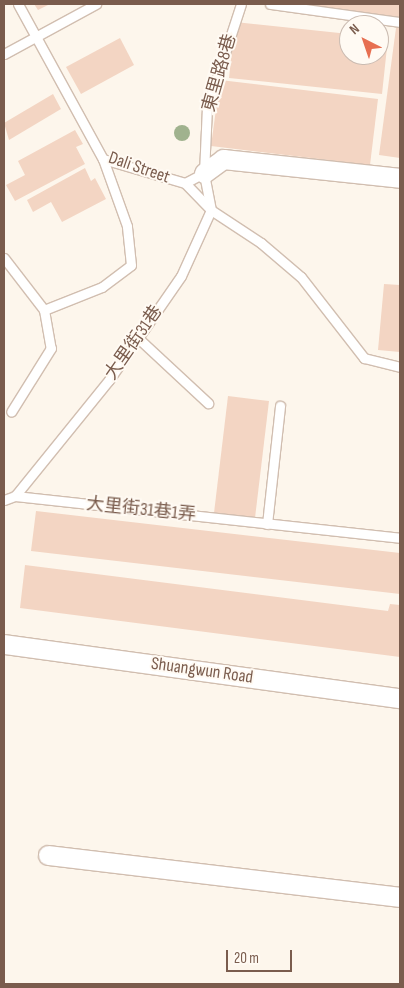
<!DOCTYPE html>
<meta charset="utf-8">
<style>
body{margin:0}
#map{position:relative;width:404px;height:988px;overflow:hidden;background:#fdf6ec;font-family:"Sofia Sans Condensed","Noto Sans TC",sans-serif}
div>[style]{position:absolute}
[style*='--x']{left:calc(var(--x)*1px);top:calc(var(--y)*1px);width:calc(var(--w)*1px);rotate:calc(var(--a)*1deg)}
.building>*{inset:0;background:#f3d5c3}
.roads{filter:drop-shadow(1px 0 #d1beb0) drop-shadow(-1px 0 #d1beb0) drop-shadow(0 1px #d1beb0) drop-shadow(0 -1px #d1beb0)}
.lane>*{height:9px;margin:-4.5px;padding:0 4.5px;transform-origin:4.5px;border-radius:4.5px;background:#fff}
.street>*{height:19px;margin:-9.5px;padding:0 9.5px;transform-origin:9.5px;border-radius:9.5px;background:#fff}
.trees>*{width:16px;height:16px;margin:-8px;border-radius:50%;background:#a0b28e}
span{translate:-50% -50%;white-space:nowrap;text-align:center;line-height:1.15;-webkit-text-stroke:4px #fffaf3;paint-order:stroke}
.street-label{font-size:18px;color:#7a5c4d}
.frame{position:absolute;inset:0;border:5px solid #7a5c4d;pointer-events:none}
.north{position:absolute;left:339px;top:15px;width:50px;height:50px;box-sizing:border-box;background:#fffaf3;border:1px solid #cabbb1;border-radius:50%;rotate:319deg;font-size:14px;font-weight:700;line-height:20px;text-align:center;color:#7a5c4d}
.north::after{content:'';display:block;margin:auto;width:18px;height:22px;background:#e76f51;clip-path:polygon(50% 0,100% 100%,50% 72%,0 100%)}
.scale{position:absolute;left:226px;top:950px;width:66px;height:22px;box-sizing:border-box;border:2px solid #7a5c4d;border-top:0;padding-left:6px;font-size:15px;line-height:18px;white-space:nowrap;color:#7a5c4d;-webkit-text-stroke:4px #fffaf3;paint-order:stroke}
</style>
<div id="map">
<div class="building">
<div style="clip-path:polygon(34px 4px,50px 4px,38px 10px)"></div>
<div style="clip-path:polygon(305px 4px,400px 4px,400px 18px,305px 6px)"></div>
<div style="clip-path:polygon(235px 22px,349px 34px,349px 55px,379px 55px,379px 37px,388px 38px,382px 94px,229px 78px)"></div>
<div style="clip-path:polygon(396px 28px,400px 28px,400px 158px,379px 155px)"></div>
<div style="clip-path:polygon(120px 38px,134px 65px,81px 94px,66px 67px)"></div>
<div style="clip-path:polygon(220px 80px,378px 99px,370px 165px,211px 146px)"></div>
<div style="clip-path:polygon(53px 94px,61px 109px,9px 140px,4px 123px)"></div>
<div style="clip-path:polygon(75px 130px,83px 144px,76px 147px,85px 164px,15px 201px,6px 185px,25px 175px,18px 161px)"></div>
<div style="clip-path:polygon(85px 168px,91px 181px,95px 178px,106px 199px,62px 222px,51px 202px,33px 212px,27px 200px)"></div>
<div style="clip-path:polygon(384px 284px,400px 285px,400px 352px,378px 350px)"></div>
<div style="clip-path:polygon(228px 396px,269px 401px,255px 518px,214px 513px)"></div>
<div style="clip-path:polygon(36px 511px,400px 553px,400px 594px,31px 551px)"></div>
<div style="clip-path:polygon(25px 565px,388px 611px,390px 604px,400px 605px,400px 657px,20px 608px)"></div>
</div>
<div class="roads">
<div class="lane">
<div style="--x:18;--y:4;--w:177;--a:61.3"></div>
<div style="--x:103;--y:159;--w:85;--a:16.3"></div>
<div style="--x:185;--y:183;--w:21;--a:-28"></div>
<div style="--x:270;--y:4;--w:131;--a:7.9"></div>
<div style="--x:4;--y:54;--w:105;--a:-28.5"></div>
<div style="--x:185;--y:183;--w:37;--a:46"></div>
<div style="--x:211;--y:210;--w:60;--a:33.4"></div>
<div style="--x:261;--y:243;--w:52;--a:40.4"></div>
<div style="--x:301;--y:277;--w:103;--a:52.1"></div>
<div style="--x:364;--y:358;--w:37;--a:14"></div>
<div style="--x:4;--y:258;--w:66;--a:52.4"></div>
<div style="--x:44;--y:310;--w:39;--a:80"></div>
<div style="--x:51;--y:348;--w:75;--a:122"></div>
<div style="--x:44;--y:310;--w:62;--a:-21.6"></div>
<div style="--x:102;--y:287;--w:36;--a:-37"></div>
<div style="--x:131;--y:265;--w:39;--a:-96"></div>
<div style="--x:127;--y:226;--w:71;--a:-109.7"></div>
<div style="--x:138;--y:338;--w:96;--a:42.9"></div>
<div style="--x:15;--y:496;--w:149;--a:-51"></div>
<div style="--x:109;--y:380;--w:126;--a:-55.3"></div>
<div style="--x:181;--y:276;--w:72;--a:-65.6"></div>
<div style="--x:211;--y:210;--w:38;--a:-101"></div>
<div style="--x:204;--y:173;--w:65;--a:-87.4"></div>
<div style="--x:207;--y:108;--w:109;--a:-71.9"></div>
<div style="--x:4;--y:500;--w:12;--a:-20"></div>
<div style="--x:15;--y:496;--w:387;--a:6.2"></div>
<div style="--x:267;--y:524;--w:119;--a:-83.7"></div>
</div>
<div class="street">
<div style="--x:204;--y:173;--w:24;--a:-36"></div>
<div style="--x:223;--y:159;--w:178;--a:6.1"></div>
<div style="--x:4;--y:644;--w:400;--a:7.8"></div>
<div style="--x:48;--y:855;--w:354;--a:6.8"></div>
</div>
</div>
<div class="trees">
<div style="left:182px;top:133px"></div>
</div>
<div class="street-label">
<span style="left:220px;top:73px;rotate:-74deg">東里路8巷</span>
<span style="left:139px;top:168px;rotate:19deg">Dali Street</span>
<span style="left:134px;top:343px;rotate:-55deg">大里街31巷</span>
<span style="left:141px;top:510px;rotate:6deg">大里街31巷1弄</span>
<span style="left:202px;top:671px;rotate:8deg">Shuangwun Road</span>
</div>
<div class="frame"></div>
<div class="north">N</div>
<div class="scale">20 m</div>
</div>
